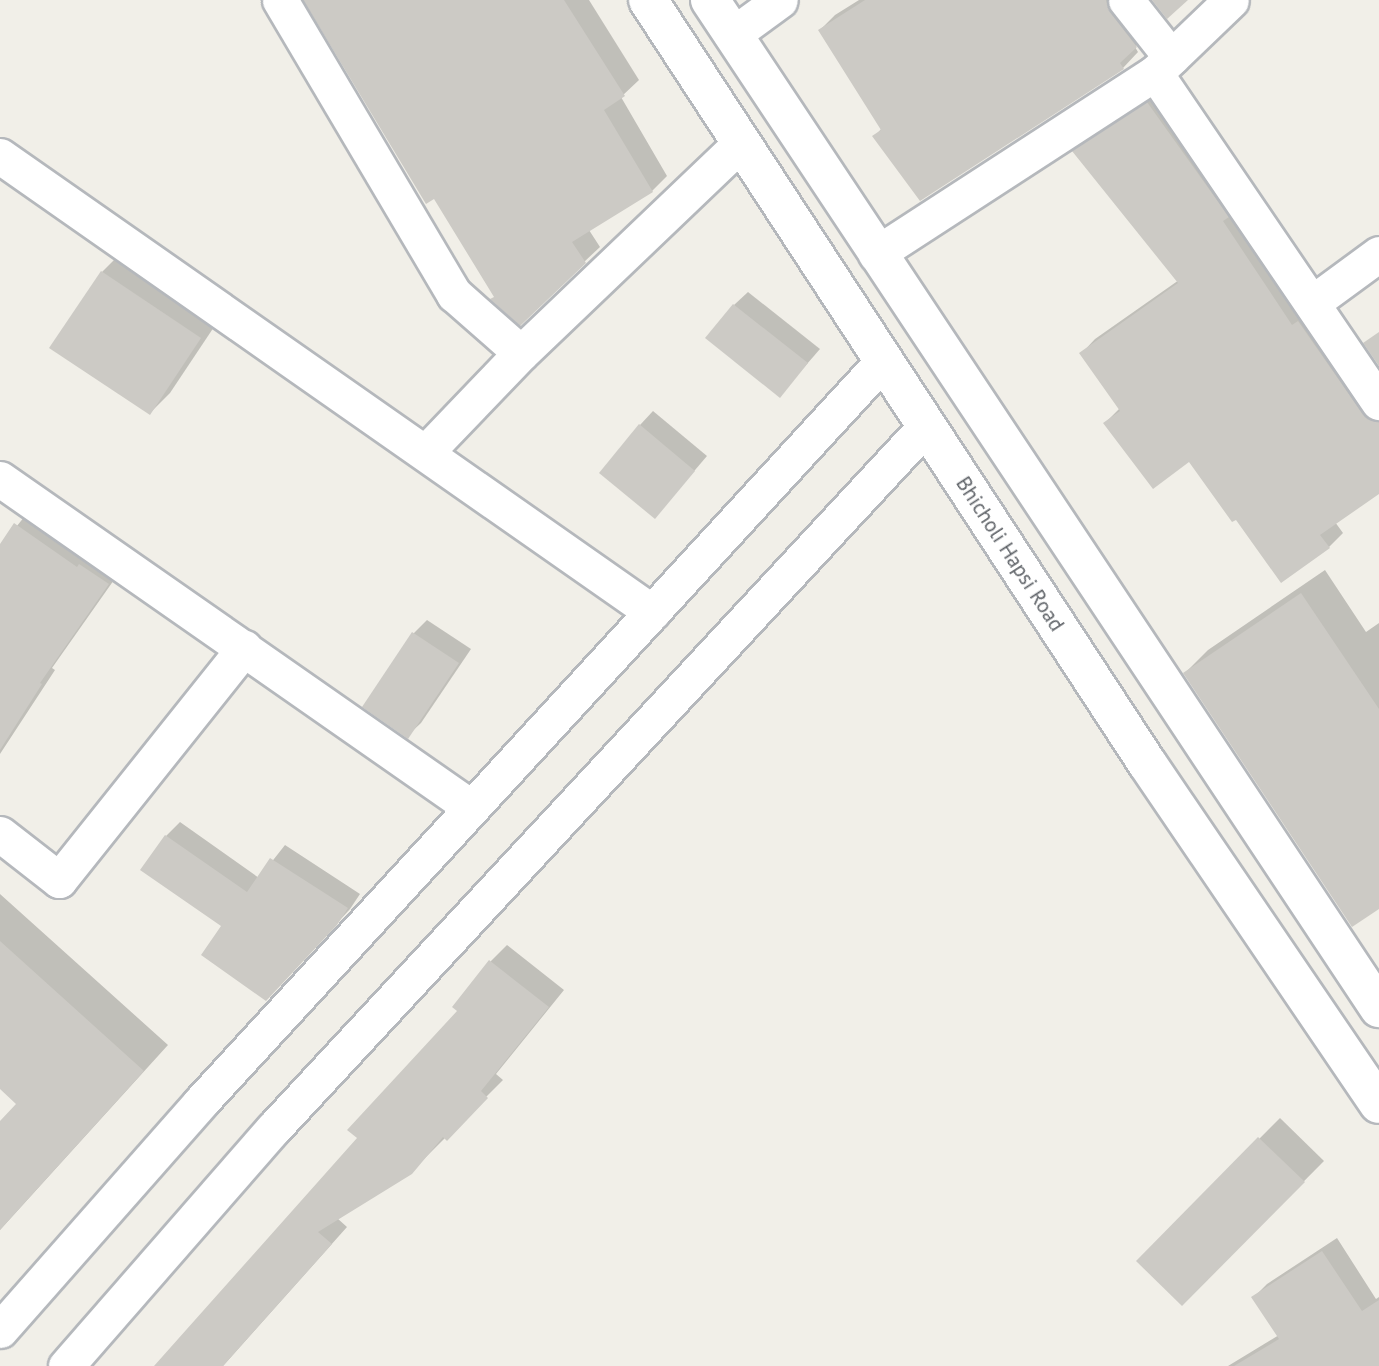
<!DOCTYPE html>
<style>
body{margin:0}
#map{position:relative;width:1379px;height:1366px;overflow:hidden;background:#f1efe8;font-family:"PT Sans",sans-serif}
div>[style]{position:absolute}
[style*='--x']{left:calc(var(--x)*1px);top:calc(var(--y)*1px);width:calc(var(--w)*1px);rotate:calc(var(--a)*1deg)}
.shadow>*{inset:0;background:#0003}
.building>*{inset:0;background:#cccac5}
.roads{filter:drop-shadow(2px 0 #b5b8bc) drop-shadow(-2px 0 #b5b8bc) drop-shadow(0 2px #b5b8bc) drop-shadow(0 -2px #b5b8bc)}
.street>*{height:35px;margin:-17.5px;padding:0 17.5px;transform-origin:17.5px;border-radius:17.5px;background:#fff}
.secondary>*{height:38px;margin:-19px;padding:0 19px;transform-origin:19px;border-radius:19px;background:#fff}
span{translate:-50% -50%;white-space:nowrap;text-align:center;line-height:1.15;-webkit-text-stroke:7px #fff;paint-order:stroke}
.street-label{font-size:21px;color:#5f6368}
</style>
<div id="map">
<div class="shadow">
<div style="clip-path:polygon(313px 0,589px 0,639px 80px,621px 97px,667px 176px,652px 191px,589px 230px,600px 247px,584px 262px,495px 296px)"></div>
<div style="clip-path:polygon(859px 0,1130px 0,1151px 30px,1135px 47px,1138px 52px,1123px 68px,921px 199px,875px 136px,882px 128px,820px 30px,835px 15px)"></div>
<div style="clip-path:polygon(1162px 89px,1379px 401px,1379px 492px,1335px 522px,1343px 533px,1329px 547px,1236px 517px,1189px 460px,1105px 423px,1120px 408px,1081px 354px,1095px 339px,1179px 280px,1074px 151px,1088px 137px)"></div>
<div style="clip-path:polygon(122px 252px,220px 318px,170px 393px,150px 413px,102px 272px)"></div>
<div style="clip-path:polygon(748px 292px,820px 349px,780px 395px,734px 305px)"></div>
<div style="clip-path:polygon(653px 411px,707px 456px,655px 517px,640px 425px)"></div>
<div style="clip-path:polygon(29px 511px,121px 570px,52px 668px,55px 670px,0 754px,0 547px)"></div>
<div style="clip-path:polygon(1325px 570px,1366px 632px,1379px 623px,1379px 907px,1185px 673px,1208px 650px)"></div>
<div style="clip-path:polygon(427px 620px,471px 649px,421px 723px,407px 736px,413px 634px)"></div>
<div style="clip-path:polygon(180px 822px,259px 878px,285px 845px,360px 894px,350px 909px,280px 985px,224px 926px,166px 836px)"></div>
<div style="clip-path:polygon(0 894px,168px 1045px,0 1230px,0 1124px,18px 1103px,0 1087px)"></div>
<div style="clip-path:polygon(507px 945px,564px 990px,496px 1074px,503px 1080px,411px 1172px,337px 1218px,347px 1227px,223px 1366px,158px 1366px,315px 1192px,459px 1011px,491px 961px)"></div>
<div style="clip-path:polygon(1280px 1118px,1324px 1161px,1182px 1304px,1138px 1261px)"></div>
<div style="clip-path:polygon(1337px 1238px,1376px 1299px,1379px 1297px,1379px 1366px,1228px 1366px,1279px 1335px,1254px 1297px,1267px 1284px)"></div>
</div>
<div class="building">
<div style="clip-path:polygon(303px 0,564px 0,625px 96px,604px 110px,653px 192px,572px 242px,586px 263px,520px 326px,490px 299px,494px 297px,434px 199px,426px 204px)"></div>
<div style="clip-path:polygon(865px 0,1106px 0,1110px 12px,1137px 47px,1120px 63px,1124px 69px,920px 201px,872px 136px,881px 130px,818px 30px)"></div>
<div style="clip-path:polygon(1152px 0,1188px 0,1167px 19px)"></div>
<div style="clip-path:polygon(1147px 102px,1229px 217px,1223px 221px,1292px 325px,1298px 321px,1362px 413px,1379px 422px,1379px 494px,1320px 535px,1330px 548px,1281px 583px,1236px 520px,1232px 522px,1189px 462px,1153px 489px,1103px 423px,1120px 411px,1079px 353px,1178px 283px,1072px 151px)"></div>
<div style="clip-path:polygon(101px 271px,201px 338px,150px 415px,49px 348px)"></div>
<div style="clip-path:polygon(733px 304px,808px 363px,780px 398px,705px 338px)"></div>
<div style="clip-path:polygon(1379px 332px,1379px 366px,1363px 343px)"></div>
<div style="clip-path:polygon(639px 424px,695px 471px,655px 519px,599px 473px)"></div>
<div style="clip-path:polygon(14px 523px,77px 567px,79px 564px,109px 584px,40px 683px,42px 684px,0 750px,0 544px)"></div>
<div style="clip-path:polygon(1301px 593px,1379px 709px,1379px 909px,1352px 927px,1183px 673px)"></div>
<div style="clip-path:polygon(412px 632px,459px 663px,408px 739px,362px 707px)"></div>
<div style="clip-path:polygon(165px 835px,247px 892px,270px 858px,348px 908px,337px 925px,266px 1001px,201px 955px,221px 926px,140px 870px)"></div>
<div style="clip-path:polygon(0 941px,144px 1071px,0 1230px,0 1121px,16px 1104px,0 1089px)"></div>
<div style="clip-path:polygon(489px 960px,549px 1007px,481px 1091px,488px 1098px,447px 1141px,443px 1137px,412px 1174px,318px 1232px,332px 1244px,223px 1366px,154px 1366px,357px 1138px,347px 1130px,457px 1011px,452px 1007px)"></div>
<div style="clip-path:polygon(1258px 1137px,1305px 1182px,1182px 1306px,1136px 1261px)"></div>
<div style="clip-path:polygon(1322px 1251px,1362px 1311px,1379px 1300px,1379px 1366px,1234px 1366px,1279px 1339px,1251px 1297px)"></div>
</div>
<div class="roads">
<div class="street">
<div style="--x:280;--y:0;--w:342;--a:59.4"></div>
<div style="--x:454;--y:294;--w:89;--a:41.4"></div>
<div style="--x:521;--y:353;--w:303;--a:-43.7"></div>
<div style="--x:1126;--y:0;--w:73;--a:51.7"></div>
<div style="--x:732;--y:35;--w:59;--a:-36.1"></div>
<div style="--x:1155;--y:73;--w:398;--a:55.8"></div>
<div style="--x:0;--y:156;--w:796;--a:34.97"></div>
<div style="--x:876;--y:254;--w:333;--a:-33"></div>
<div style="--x:1155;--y:73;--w:105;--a:-43.8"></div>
<div style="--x:1312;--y:303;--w:83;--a:-36.2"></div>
<div style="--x:426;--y:452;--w:137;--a:-46.2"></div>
<div style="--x:0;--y:479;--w:575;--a:34.88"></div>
<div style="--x:0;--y:834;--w:75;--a:37.9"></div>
<div style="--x:59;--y:880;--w:297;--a:-51.4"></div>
<div style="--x:0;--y:1330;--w:303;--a:-48.6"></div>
<div style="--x:200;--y:1103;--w:1008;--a:-47.37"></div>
<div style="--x:66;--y:1366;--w:315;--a:-48.9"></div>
<div style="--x:273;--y:1129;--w:959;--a:-47.11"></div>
</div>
<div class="secondary">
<div style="--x:648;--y:0;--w:912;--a:56.82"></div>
<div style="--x:1147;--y:763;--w:412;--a:55.8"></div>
<div style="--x:710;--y:0;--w:1210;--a:56.43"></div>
</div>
</div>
<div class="street-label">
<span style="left:1010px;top:554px;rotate:57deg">Bhicholi Hapsi Road</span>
</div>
</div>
